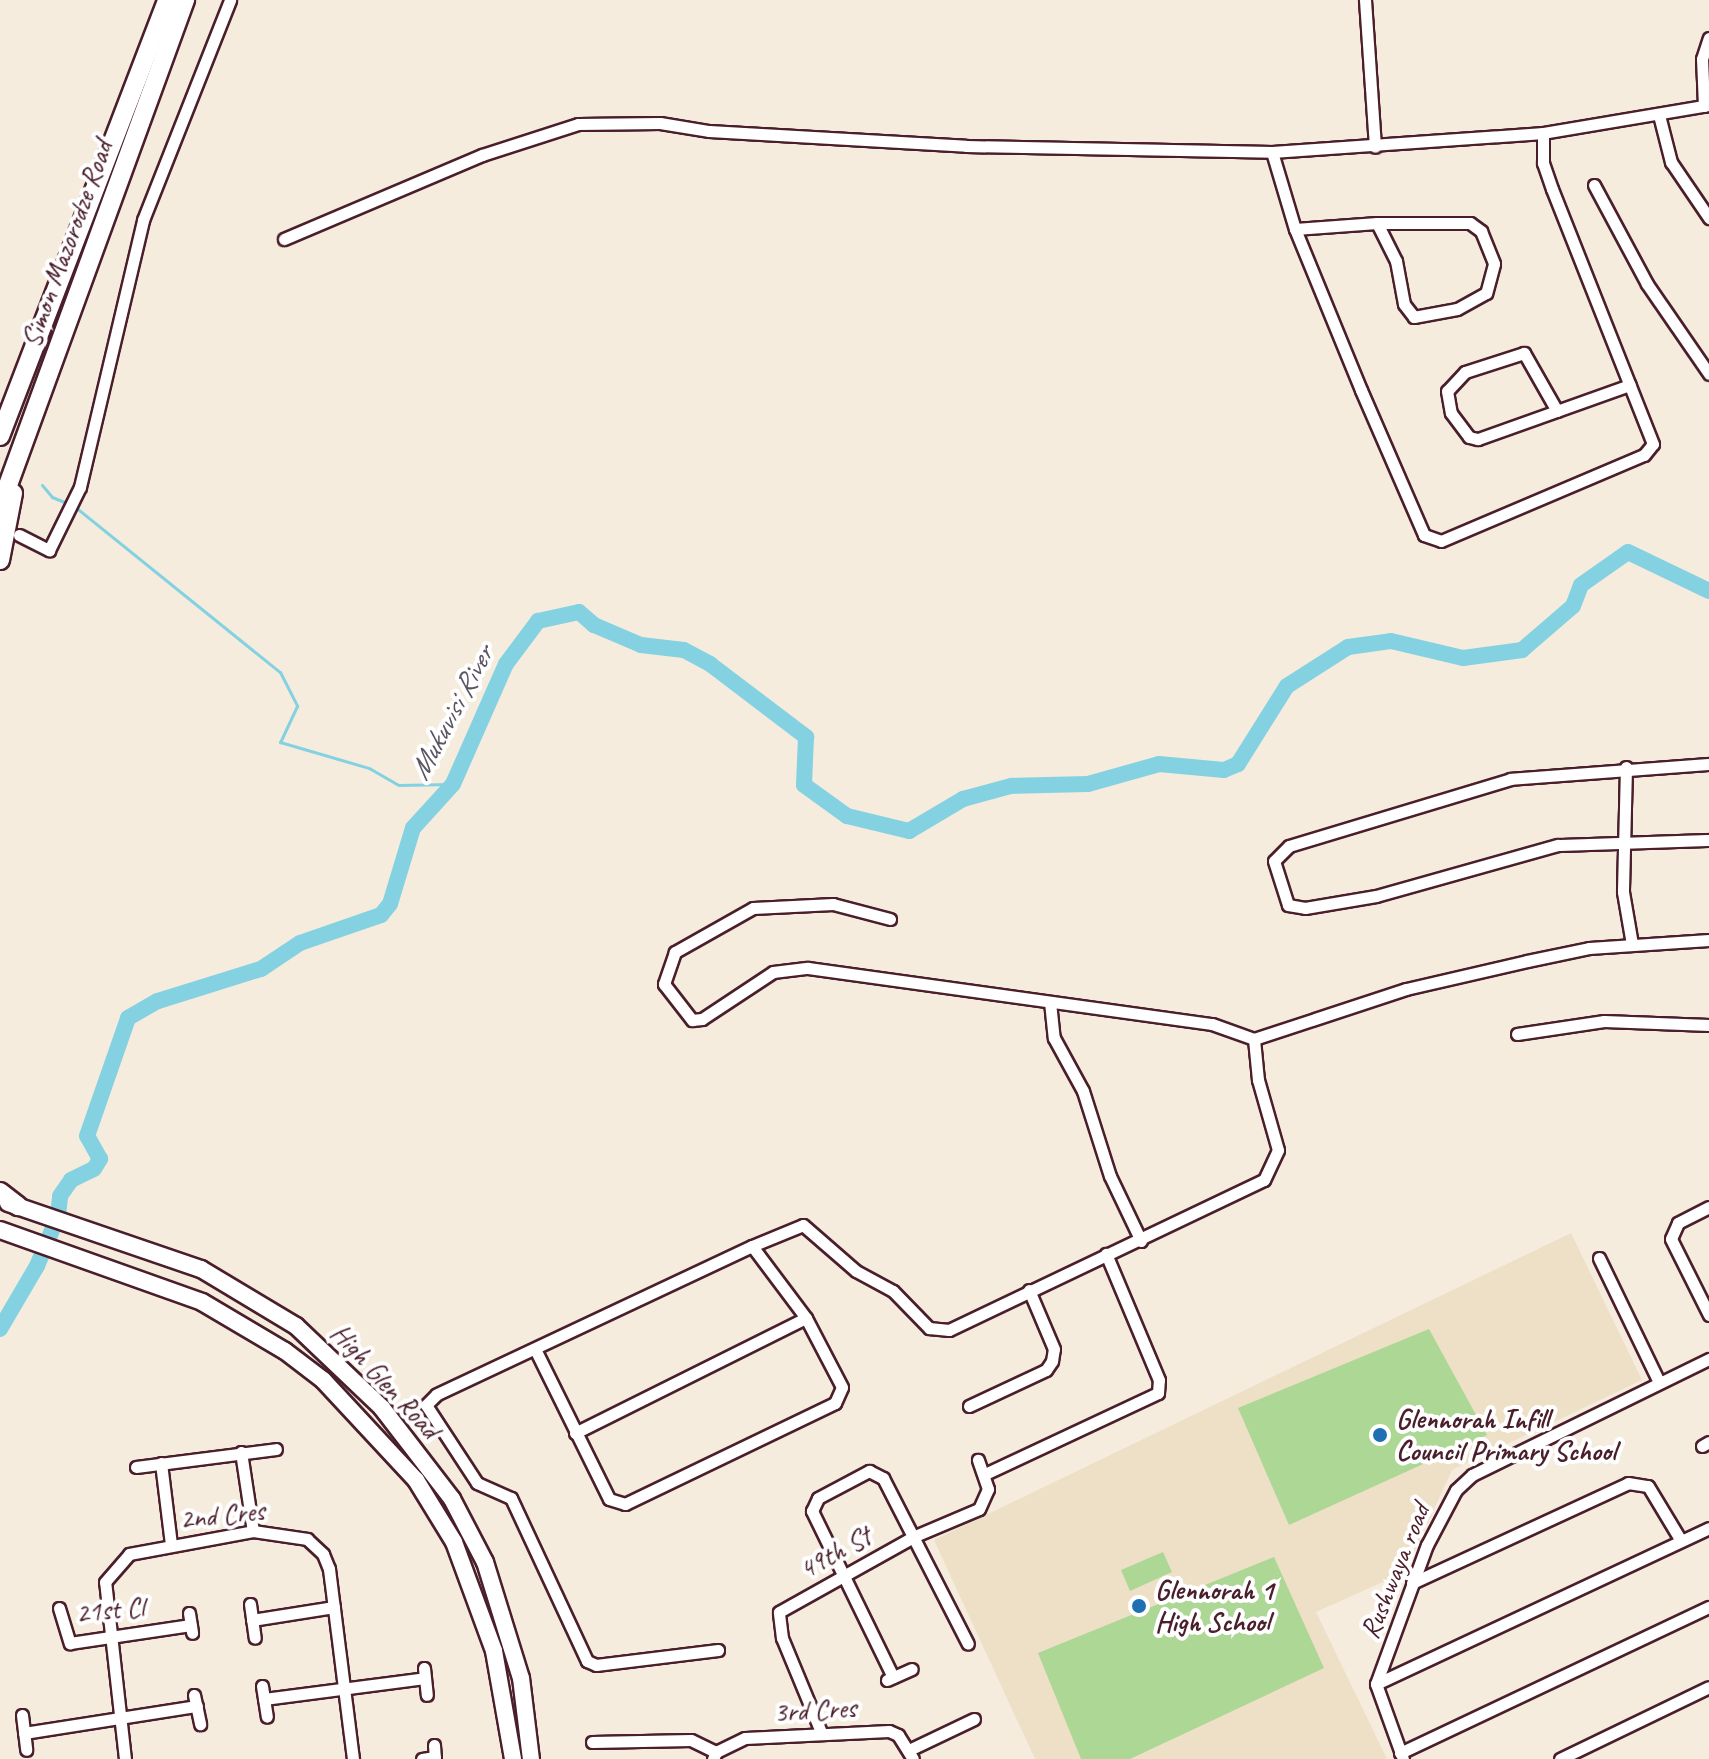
<!DOCTYPE html>
<style>
body{margin:0}
#map{position:relative;width:1709px;height:1759px;overflow:hidden;background:#f5ecde;font-family:Caveat,sans-serif}
div>[style]{position:absolute}
[style*='--x']{left:calc(var(--x)*1px);top:calc(var(--y)*1px);width:calc(var(--w)*1px);rotate:calc(var(--a)*1deg)}
.built>*{inset:0;background:#eedfc7}
.green>*{inset:0;background:#acd795}
.stream>*{height:3px;margin:-1.5px;padding:0 1.5px;transform-origin:1.5px;border-radius:1.5px;background:#84d2e1}
.river>*{height:16px;margin:-8px;padding:0 8px;transform-origin:8px;border-radius:8px;background:#84d2e1}
.roads{filter:drop-shadow(2px 0 #4a1f2b) drop-shadow(-2px 0 #4a1f2b) drop-shadow(0 2px #4a1f2b) drop-shadow(0 -2px #4a1f2b)}
.minor>*{height:11px;margin:-5.5px;padding:0 5.5px;transform-origin:5.5px;border-radius:5.5px;background:#fff}
.primary>*{height:16px;margin:-8px;padding:0 8px;transform-origin:8px;border-radius:8px;background:#fff}
.trunk>*{height:18px;margin:-9px;padding:0 9px;transform-origin:9px;border-radius:9px;background:#fff}
.dots>*{width:22px;height:22px;translate:-50% -50%;box-sizing:border-box;border:4px solid #fff;border-radius:50%}
span{translate:-50% -50%;white-space:nowrap;text-align:center;line-height:1.15;-webkit-text-stroke:8px #fff;paint-order:stroke}
.street-label{font-size:28px;color:#4a1f2b}
.poi-label{font-size:28px;color:#4a1f2b;font-weight:700}
.left{translate:0 -50%;text-align:left}
.water-label{font-size:30px;color:#5b5562;font-style:italic}
</style>
<div id="map">
<div class="built">
<div style="clip-path:polygon(1571px 1233px,1642px 1380px,1452px 1470px,1405px 1572px,1316px 1612px,1387px 1759px,1035px 1759px,934px 1540px)"></div>
</div>
<div class="green">
<div style="clip-path:polygon(1429px 1329px,1487px 1435px,1289px 1525px,1238px 1408px)"></div>
<div style="clip-path:polygon(1163px 1552px,1172px 1572px,1130px 1591px,1121px 1570px)"></div>
<div style="clip-path:polygon(1274px 1557px,1324px 1668px,1130px 1759px,1081px 1759px,1038px 1653px)"></div>
</div>
<div class="stream">
<div style="--x:42;--y:485;--w:16;--a:50"></div>
<div style="--x:52;--y:497;--w:16;--a:22"></div>
<div style="--x:74;--y:506;--w:265;--a:38.9"></div>
<div style="--x:280;--y:672;--w:38;--a:63"></div>
<div style="--x:297;--y:706;--w:40;--a:115"></div>
<div style="--x:280;--y:742;--w:93;--a:16.3"></div>
<div style="--x:369;--y:768;--w:34;--a:30"></div>
<div style="--x:399;--y:785;--w:54;--a:-1.1"></div>
</div>
<div class="river">
<div style="--x:0;--y:1329;--w:73;--a:-59.6"></div>
<div style="--x:37;--y:1266;--w:54;--a:-67.2"></div>
<div style="--x:58;--y:1216;--w:20;--a:-84"></div>
<div style="--x:60;--y:1196;--w:19;--a:-55"></div>
<div style="--x:71;--y:1180;--w:25;--a:-26"></div>
<div style="--x:94;--y:1169;--w:12;--a:-59"></div>
<div style="--x:100;--y:1159;--w:26;--a:-119"></div>
<div style="--x:87;--y:1136;--w:125;--a:-70.8"></div>
<div style="--x:128;--y:1018;--w:34;--a:-30"></div>
<div style="--x:158;--y:1001;--w:108;--a:-17.3"></div>
<div style="--x:261;--y:969;--w:47;--a:-33.7"></div>
<div style="--x:300;--y:943;--w:86;--a:-19.1"></div>
<div style="--x:381;--y:915;--w:14;--a:-51"></div>
<div style="--x:390;--y:904;--w:79;--a:-73.2"></div>
<div style="--x:413;--y:828;--w:59;--a:-47.7"></div>
<div style="--x:453;--y:784;--w:131;--a:-66.2"></div>
<div style="--x:506;--y:664;--w:54;--a:-53.3"></div>
<div style="--x:538;--y:621;--w:42;--a:-12.4"></div>
<div style="--x:579;--y:612;--w:20;--a:41"></div>
<div style="--x:594;--y:625;--w:51;--a:23.1"></div>
<div style="--x:641;--y:645;--w:43;--a:6.6"></div>
<div style="--x:684;--y:650;--w:30;--a:28"></div>
<div style="--x:710;--y:664;--w:121;--a:37.2"></div>
<div style="--x:806;--y:737;--w:48;--a:92.4"></div>
<div style="--x:804;--y:785;--w:53;--a:35.8"></div>
<div style="--x:847;--y:816;--w:64;--a:13.6"></div>
<div style="--x:909;--y:831;--w:63;--a:-30.7"></div>
<div style="--x:963;--y:799;--w:50;--a:-15.2"></div>
<div style="--x:1011;--y:786;--w:77;--a:-1.5"></div>
<div style="--x:1088;--y:784;--w:74;--a:-15.7"></div>
<div style="--x:1159;--y:764;--w:65;--a:5.3"></div>
<div style="--x:1224;--y:770;--w:15;--a:-23"></div>
<div style="--x:1238;--y:764;--w:92;--a:-57.9"></div>
<div style="--x:1287;--y:686;--w:72;--a:-32.6"></div>
<div style="--x:1348;--y:647;--w:43;--a:-7.9"></div>
<div style="--x:1391;--y:641;--w:74;--a:13.3"></div>
<div style="--x:1463;--y:658;--w:60;--a:-7.7"></div>
<div style="--x:1522;--y:650;--w:67;--a:-40.8"></div>
<div style="--x:1573;--y:606;--w:22;--a:-69"></div>
<div style="--x:1581;--y:585;--w:57;--a:-35.1"></div>
<div style="--x:1628;--y:552;--w:90;--a:25.7"></div>
</div>
<div class="roads">
<div class="minor">
<div style="--x:1365;--y:0;--w:147;--a:86.1"></div>
<div style="--x:1704;--y:106;--w:47;--a:-92.4"></div>
<div style="--x:1702;--y:59;--w:22;--a:-72"></div>
<div style="--x:1659;--y:115;--w:49;--a:75.7"></div>
<div style="--x:1671;--y:162;--w:68;--a:55.8"></div>
<div style="--x:1272;--y:152;--w:80;--a:73.4"></div>
<div style="--x:1295;--y:229;--w:174;--a:67.7"></div>
<div style="--x:1361;--y:390;--w:158;--a:66.5"></div>
<div style="--x:1424;--y:535;--w:18;--a:19"></div>
<div style="--x:1441;--y:541;--w:220;--a:-23"></div>
<div style="--x:1644;--y:455;--w:14;--a:-51"></div>
<div style="--x:1653;--y:444;--w:274;--a:-111.6"></div>
<div style="--x:1552;--y:189;--w:28;--a:-109"></div>
<div style="--x:1543;--y:163;--w:30;--a:-90"></div>
<div style="--x:1594;--y:185;--w:112;--a:61.8"></div>
<div style="--x:1647;--y:284;--w:109;--a:55.4"></div>
<div style="--x:1295;--y:229;--w:82;--a:-4.2"></div>
<div style="--x:1377;--y:223;--w:93;--a:0"></div>
<div style="--x:1470;--y:223;--w:14;--a:36"></div>
<div style="--x:1481;--y:231;--w:35;--a:68"></div>
<div style="--x:1494;--y:264;--w:30;--a:105"></div>
<div style="--x:1486;--y:293;--w:33;--a:151"></div>
<div style="--x:1457;--y:309;--w:44;--a:169.5"></div>
<div style="--x:1414;--y:317;--w:16;--a:-128"></div>
<div style="--x:1404;--y:304;--w:44;--a:-100.5"></div>
<div style="--x:1396;--y:261;--w:42;--a:-116.6"></div>
<div style="--x:284;--y:239;--w:215;--a:-23"></div>
<div style="--x:482;--y:155;--w:101;--a:-17.9"></div>
<div style="--x:578;--y:124;--w:82;--a:-0.7"></div>
<div style="--x:660;--y:123;--w:50;--a:9.3"></div>
<div style="--x:709;--y:131;--w:257;--a:3.3"></div>
<div style="--x:966;--y:146;--w:306;--a:1.1"></div>
<div style="--x:1272;--y:152;--w:272;--a:-4"></div>
<div style="--x:1543;--y:133;--w:168;--a:-9.6"></div>
<div style="--x:1557;--y:411;--w:67;--a:-119.6"></div>
<div style="--x:1524;--y:353;--w:62;--a:162.1"></div>
<div style="--x:1465;--y:372;--w:26;--a:133"></div>
<div style="--x:1447;--y:391;--w:22;--a:80"></div>
<div style="--x:1451;--y:413;--w:30;--a:53"></div>
<div style="--x:1469;--y:437;--w:9;--a:13"></div>
<div style="--x:1478;--y:439;--w:161;--a:-19.6"></div>
<div style="--x:19;--y:535;--w:34;--a:27"></div>
<div style="--x:49;--y:550;--w:70;--a:-63.8"></div>
<div style="--x:80;--y:487;--w:274;--a:-76.7"></div>
<div style="--x:143;--y:220;--w:237;--a:-68.4"></div>
<div style="--x:1709;--y:764;--w:199;--a:175.7"></div>
<div style="--x:1511;--y:779;--w:232;--a:163.2"></div>
<div style="--x:1289;--y:846;--w:21;--a:135"></div>
<div style="--x:1274;--y:861;--w:46;--a:72.3"></div>
<div style="--x:1288;--y:905;--w:17;--a:10"></div>
<div style="--x:1305;--y:908;--w:72;--a:-9.6"></div>
<div style="--x:1376;--y:896;--w:189;--a:-15.7"></div>
<div style="--x:1558;--y:845;--w:151;--a:-1.9"></div>
<div style="--x:1626;--y:767;--w:125;--a:91.4"></div>
<div style="--x:1623;--y:892;--w:53;--a:80.2"></div>
<div style="--x:890;--y:919;--w:59;--a:-165.3"></div>
<div style="--x:833;--y:904;--w:80;--a:177.1"></div>
<div style="--x:753;--y:908;--w:90;--a:150.6"></div>
<div style="--x:675;--y:952;--w:34;--a:109"></div>
<div style="--x:664;--y:984;--w:46;--a:52.1"></div>
<div style="--x:692;--y:1020;--w:10;--a:-6"></div>
<div style="--x:702;--y:1019;--w:85;--a:-33.5"></div>
<div style="--x:773;--y:972;--w:35;--a:-7"></div>
<div style="--x:808;--y:968;--w:408;--a:7.9"></div>
<div style="--x:1212;--y:1024;--w:45;--a:19.7"></div>
<div style="--x:1254;--y:1039;--w:160;--a:-18.2"></div>
<div style="--x:1406;--y:989;--w:124;--a:-13"></div>
<div style="--x:1527;--y:961;--w:63;--a:-11.8"></div>
<div style="--x:1589;--y:948;--w:120;--a:-3.8"></div>
<div style="--x:1050;--y:1002;--w:36;--a:84"></div>
<div style="--x:1054;--y:1038;--w:60;--a:61.3"></div>
<div style="--x:1083;--y:1091;--w:89;--a:72.4"></div>
<div style="--x:1110;--y:1176;--w:72;--a:64.5"></div>
<div style="--x:1517;--y:1034;--w:88;--a:-8.5"></div>
<div style="--x:1604;--y:1021;--w:105;--a:2.2"></div>
<div style="--x:1709;--y:1207;--w:35;--a:153"></div>
<div style="--x:1678;--y:1223;--w:17;--a:114"></div>
<div style="--x:1671;--y:1239;--w:85;--a:63.4"></div>
<div style="--x:752;--y:1246;--w:55;--a:-22.4"></div>
<div style="--x:803;--y:1225;--w:70;--a:41"></div>
<div style="--x:856;--y:1271;--w:42;--a:28.4"></div>
<div style="--x:893;--y:1291;--w:52;--a:45.8"></div>
<div style="--x:929;--y:1328;--w:20;--a:6"></div>
<div style="--x:949;--y:1330;--w:349;--a:-25.5"></div>
<div style="--x:1264;--y:1180;--w:33;--a:-65"></div>
<div style="--x:1278;--y:1150;--w:73;--a:-105.9"></div>
<div style="--x:1258;--y:1080;--w:41;--a:-95.6"></div>
<div style="--x:1599;--y:1258;--w:138;--a:64.2"></div>
<div style="--x:535;--y:1349;--w:167;--a:63.7"></div>
<div style="--x:609;--y:1499;--w:17;--a:17"></div>
<div style="--x:625;--y:1504;--w:233;--a:-25.7"></div>
<div style="--x:835;--y:1403;--w:17;--a:-66"></div>
<div style="--x:842;--y:1387;--w:78;--a:-117.6"></div>
<div style="--x:806;--y:1318;--w:90;--a:-126.9"></div>
<div style="--x:752;--y:1246;--w:349;--a:154.8"></div>
<div style="--x:436;--y:1395;--w:14;--a:135"></div>
<div style="--x:426;--y:1405;--w:93;--a:56.8"></div>
<div style="--x:477;--y:1483;--w:37;--a:24"></div>
<div style="--x:511;--y:1498;--w:180;--a:65"></div>
<div style="--x:587;--y:1661;--w:10;--a:24"></div>
<div style="--x:596;--y:1665;--w:123;--a:-7"></div>
<div style="--x:969;--y:1406;--w:85;--a:-25.1"></div>
<div style="--x:1046;--y:1370;--w:11;--a:-56"></div>
<div style="--x:1052;--y:1361;--w:12;--a:-81"></div>
<div style="--x:1054;--y:1349;--w:64;--a:-113"></div>
<div style="--x:575;--y:1433;--w:258;--a:-26.5"></div>
<div style="--x:1702;--y:1446;--w:8;--a:-30"></div>
<div style="--x:241;--y:1452;--w:80;--a:81.4"></div>
<div style="--x:161;--y:1463;--w:82;--a:83"></div>
<div style="--x:136;--y:1467;--w:141;--a:-7.3"></div>
<div style="--x:985;--y:1474;--w:191;--a:-25.1"></div>
<div style="--x:1158;--y:1393;--w:13;--a:-86"></div>
<div style="--x:1159;--y:1380;--w:137;--a:-112.8"></div>
<div style="--x:1412;--y:1583;--w:238;--a:-24.8"></div>
<div style="--x:1628;--y:1483;--w:20;--a:9"></div>
<div style="--x:1648;--y:1486;--w:62;--a:58.9"></div>
<div style="--x:250;--y:1604;--w:34;--a:82"></div>
<div style="--x:59;--y:1608;--w:37;--a:73"></div>
<div style="--x:70;--y:1643;--w:122;--a:-8.5"></div>
<div style="--x:189;--y:1613;--w:20;--a:81"></div>
<div style="--x:252;--y:1620;--w:83;--a:-9"></div>
<div style="--x:424;--y:1668;--w:27;--a:84"></div>
<div style="--x:893;--y:1677;--w:185;--a:-116"></div>
<div style="--x:812;--y:1511;--w:14;--a:-65"></div>
<div style="--x:818;--y:1498;--w:58;--a:-27.9"></div>
<div style="--x:869;--y:1471;--w:16;--a:27"></div>
<div style="--x:883;--y:1478;--w:186;--a:62.9"></div>
<div style="--x:887;--y:1680;--w:27;--a:-24"></div>
<div style="--x:1376;--y:1684;--w:368;--a:-25.1"></div>
<div style="--x:262;--y:1686;--w:31;--a:81"></div>
<div style="--x:194;--y:1695;--w:30;--a:78"></div>
<div style="--x:264;--y:1699;--w:162;--a:-7.4"></div>
<div style="--x:22;--y:1715;--w:35;--a:83"></div>
<div style="--x:821;--y:1732;--w:102;--a:-112.5"></div>
<div style="--x:782;--y:1638;--w:26;--a:-97"></div>
<div style="--x:779;--y:1612;--w:156;--a:-29.2"></div>
<div style="--x:915;--y:1536;--w:69;--a:-22.9"></div>
<div style="--x:979;--y:1509;--w:22;--a:-66"></div>
<div style="--x:988;--y:1489;--w:31;--a:-109"></div>
<div style="--x:24;--y:1733;--w:175;--a:-8.9"></div>
<div style="--x:592;--y:1742;--w:99;--a:-1.2"></div>
<div style="--x:691;--y:1740;--w:28;--a:26"></div>
<div style="--x:434;--y:1745;--w:14;--a:86"></div>
<div style="--x:909;--y:1750;--w:72;--a:-25.5"></div>
<div style="--x:1400;--y:1753;--w:342;--a:-25.3"></div>
<div style="--x:125;--y:1759;--w:178;--a:-96.4"></div>
<div style="--x:105;--y:1582;--w:37;--a:-49"></div>
<div style="--x:129;--y:1554;--w:126;--a:-10.5"></div>
<div style="--x:253;--y:1531;--w:55;--a:8.4"></div>
<div style="--x:307;--y:1539;--w:22;--a:43"></div>
<div style="--x:323;--y:1554;--w:16;--a:68"></div>
<div style="--x:329;--y:1569;--w:192;--a:82.8"></div>
<div style="--x:422;--y:1759;--w:13;--a:-9"></div>
<div style="--x:713;--y:1759;--w:8;--a:-67"></div>
<div style="--x:716;--y:1752;--w:32;--a:-26"></div>
<div style="--x:745;--y:1738;--w:144;--a:-2.8"></div>
<div style="--x:889;--y:1731;--w:10;--a:24"></div>
<div style="--x:898;--y:1735;--w:28;--a:58"></div>
<div style="--x:1403;--y:1759;--w:80;--a:-109.8"></div>
<div style="--x:1376;--y:1684;--w:148;--a:-69.9"></div>
<div style="--x:1427;--y:1545;--w:62;--a:-62.2"></div>
<div style="--x:1456;--y:1490;--w:22;--a:-43"></div>
<div style="--x:1472;--y:1475;--w:264;--a:-26.1"></div>
<div style="--x:1560;--y:1759;--w:165;--a:-25.8"></div>
</div>
<div class="primary">
<div style="--x:8;--y:1203;--w:204;--a:18.9"></div>
<div style="--x:201;--y:1269;--w:111;--a:31"></div>
<div style="--x:296;--y:1326;--w:119;--a:43.6"></div>
<div style="--x:382;--y:1408;--w:115;--a:52.4"></div>
<div style="--x:452;--y:1499;--w:71;--a:62.4"></div>
<div style="--x:485;--y:1562;--w:121;--a:72.8"></div>
<div style="--x:521;--y:1678;--w:82;--a:83"></div>
<div style="--x:0;--y:1230;--w:214;--a:19.6"></div>
<div style="--x:202;--y:1302;--w:96;--a:30.6"></div>
<div style="--x:285;--y:1351;--w:48;--a:37.3"></div>
<div style="--x:323;--y:1380;--w:137;--a:47.1"></div>
<div style="--x:416;--y:1480;--w:73;--a:58.5"></div>
<div style="--x:454;--y:1542;--w:116;--a:69.8"></div>
<div style="--x:494;--y:1651;--w:110;--a:80"></div>
</div>
<div class="trunk">
<div style="--x:0;--y:436;--w:467;--a:-69"></div>
<div style="--x:0;--y:507;--w:540;--a:-69.95"></div>
<div style="--x:0;--y:560;--w:68;--a:-79"></div>
<div style="--x:0;--y:1192;--w:23;--a:38"></div>
</div>
</div>
<div class="dots">
<div style="left:1380px;top:1435px;background:#1f6fb2"></div>
<div style="left:1139px;top:1606px;background:#1f6fb2"></div>
</div>
<div class="street-label">
<span style="left:67px;top:244px;rotate:-70deg">Simon Mazorodze Road</span>
<span style="left:385px;top:1381px;rotate:47deg">High Glen Road</span>
<span style="left:222px;top:1515px;rotate:-6deg">2nd Cres</span>
<span style="left:835px;top:1553px;rotate:-29deg">49th St</span>
<span style="left:1395px;top:1571px;rotate:-68deg">Rushwaya road</span>
<span style="left:110px;top:1610px;rotate:-6deg">21st Cl</span>
<span style="left:815px;top:1710px;rotate:-3deg">3rd Cres</span>
</div>
<div class="poi-label">
<span class="left" style="left:1396px;top:1435px">Glennorah Infill<br>Council Primary School</span>
<span class="left" style="left:1155px;top:1606px">Glennorah 1<br>High School</span>
</div>
<div class="water-label">
<span style="left:451px;top:713px;rotate:-62deg">Mukuvisi River</span>
</div>
</div>
